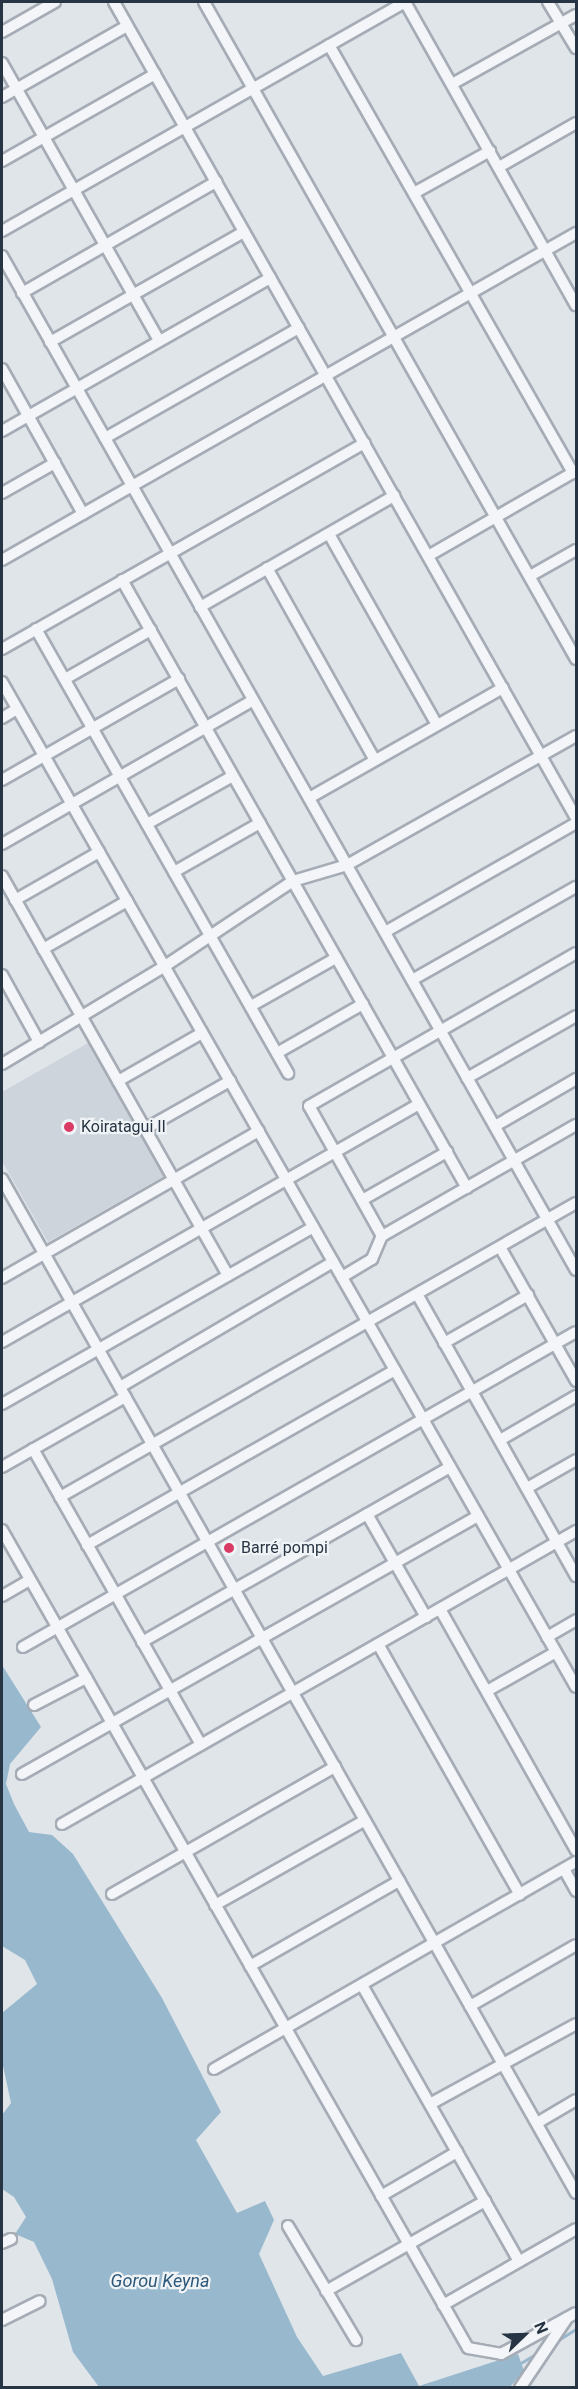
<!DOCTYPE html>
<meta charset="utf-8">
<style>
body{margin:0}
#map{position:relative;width:578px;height:2389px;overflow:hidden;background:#e0e5ea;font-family:Roboto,sans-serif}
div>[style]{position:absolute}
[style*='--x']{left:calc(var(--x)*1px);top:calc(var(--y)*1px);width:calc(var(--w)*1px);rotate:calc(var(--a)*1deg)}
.built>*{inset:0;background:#ced4dc}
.water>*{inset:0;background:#98b8cd}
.stream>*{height:3px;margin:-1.5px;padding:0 1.5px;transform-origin:1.5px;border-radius:1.5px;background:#98b8cd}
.roads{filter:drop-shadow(2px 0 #a5acb5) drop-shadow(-2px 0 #a5acb5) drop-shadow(0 2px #a5acb5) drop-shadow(0 -2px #a5acb5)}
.street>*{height:10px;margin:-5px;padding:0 5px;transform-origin:5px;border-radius:5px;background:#f3f5f8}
.dots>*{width:16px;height:16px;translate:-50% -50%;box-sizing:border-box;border:3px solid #f0f4f7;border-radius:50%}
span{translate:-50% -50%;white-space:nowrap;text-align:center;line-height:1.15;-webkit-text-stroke:4.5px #f0f4f7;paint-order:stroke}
.poi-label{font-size:16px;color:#273443}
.left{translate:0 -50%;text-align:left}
.water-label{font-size:18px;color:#2e597a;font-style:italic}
.frame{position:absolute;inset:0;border:3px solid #273443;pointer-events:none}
.north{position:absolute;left:494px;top:2305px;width:60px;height:60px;-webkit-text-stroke:4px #f0f4f7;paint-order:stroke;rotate:67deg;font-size:16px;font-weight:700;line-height:24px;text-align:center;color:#273443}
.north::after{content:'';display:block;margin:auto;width:21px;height:27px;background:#273443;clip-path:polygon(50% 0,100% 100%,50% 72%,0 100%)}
</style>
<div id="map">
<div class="built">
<div style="clip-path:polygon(88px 1043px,164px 1176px,48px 1242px,2px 1161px,2px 1092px)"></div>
</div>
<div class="water">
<div style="clip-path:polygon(2px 1665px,41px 1727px,10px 1764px,6px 1784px,14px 1804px,29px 1832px,52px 1835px,73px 1854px,162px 1998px,221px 2112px,196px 2140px,237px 2213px,265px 2201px,274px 2220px,259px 2254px,297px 2337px,323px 2376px,401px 2353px,419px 2386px,518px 2354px,524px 2371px,509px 2388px,99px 2387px,73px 2352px,52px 2279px,34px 2242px,15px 2234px,26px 2217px,14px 2197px,2px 2189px,2px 2115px,11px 2103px,2px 2061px,2px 2013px,37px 1984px,25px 1960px,2px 1946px)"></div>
</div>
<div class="stream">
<div style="--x:555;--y:2342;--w:25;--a:-32"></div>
<div style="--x:519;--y:2364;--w:23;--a:-31"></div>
</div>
<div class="roads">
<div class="street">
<div style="--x:114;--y:2;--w:938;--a:60.48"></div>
<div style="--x:204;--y:2;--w:755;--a:60.48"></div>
<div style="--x:405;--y:2;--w:348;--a:60.6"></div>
<div style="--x:548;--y:2;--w:54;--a:58.7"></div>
<div style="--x:2;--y:32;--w:61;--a:-29.5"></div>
<div style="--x:329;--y:45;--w:493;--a:60.3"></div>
<div style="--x:2;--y:63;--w:319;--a:60.5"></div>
<div style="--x:452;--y:84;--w:142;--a:-29.1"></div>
<div style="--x:2;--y:97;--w:144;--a:-29.6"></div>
<div style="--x:2;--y:161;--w:176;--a:-29.6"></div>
<div style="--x:499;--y:167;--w:89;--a:-29.7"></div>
<div style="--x:414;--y:193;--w:87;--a:-28.9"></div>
<div style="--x:2;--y:231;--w:464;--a:-29.6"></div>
<div style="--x:2;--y:256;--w:1165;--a:60.49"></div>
<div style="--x:22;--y:293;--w:224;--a:-29.8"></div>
<div style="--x:50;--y:342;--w:223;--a:-29.6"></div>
<div style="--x:2;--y:369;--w:166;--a:60.8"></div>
<div style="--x:2;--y:431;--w:309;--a:-29.7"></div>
<div style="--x:105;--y:438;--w:223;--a:-29.6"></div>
<div style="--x:2;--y:493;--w:61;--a:-29.5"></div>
<div style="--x:329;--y:534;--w:219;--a:60.5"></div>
<div style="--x:428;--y:556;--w:171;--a:-29.9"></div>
<div style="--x:2;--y:560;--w:661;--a:-29.67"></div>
<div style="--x:267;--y:568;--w:219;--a:60.7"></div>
<div style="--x:530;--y:576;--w:53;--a:-29.5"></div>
<div style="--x:122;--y:580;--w:699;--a:60.43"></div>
<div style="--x:200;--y:607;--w:224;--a:-29.8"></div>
<div style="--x:36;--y:629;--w:511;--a:60.42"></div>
<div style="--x:2;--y:649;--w:417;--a:-29.6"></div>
<div style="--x:65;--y:679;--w:99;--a:-29.7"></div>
<div style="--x:2;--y:682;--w:1157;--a:60.27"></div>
<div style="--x:2;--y:718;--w:17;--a:-31"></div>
<div style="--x:2;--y:780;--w:204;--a:-29.7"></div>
<div style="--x:309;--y:798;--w:223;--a:-29.6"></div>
<div style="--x:147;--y:824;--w:98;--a:-29.2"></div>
<div style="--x:2;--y:844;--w:289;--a:-29.8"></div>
<div style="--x:174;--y:872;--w:99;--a:-29.7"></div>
<div style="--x:2;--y:876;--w:459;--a:60.5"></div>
<div style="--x:15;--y:900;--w:97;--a:-29.7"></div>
<div style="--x:385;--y:932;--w:220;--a:-29.7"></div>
<div style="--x:43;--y:949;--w:97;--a:-29.7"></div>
<div style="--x:2;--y:975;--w:77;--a:61.1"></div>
<div style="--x:412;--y:980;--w:189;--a:-29.6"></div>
<div style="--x:251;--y:1006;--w:98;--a:-29.5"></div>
<div style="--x:277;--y:1053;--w:99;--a:-29.7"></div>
<div style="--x:2;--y:1064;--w:190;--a:-31"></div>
<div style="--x:165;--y:966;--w:154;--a:-33.6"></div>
<div style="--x:293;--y:881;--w:56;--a:-16.5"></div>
<div style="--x:347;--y:865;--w:263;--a:-29.4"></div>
<div style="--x:467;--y:1078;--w:125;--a:-29.6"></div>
<div style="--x:118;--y:1081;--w:97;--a:-29.7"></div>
<div style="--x:495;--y:1126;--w:94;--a:-30.1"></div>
<div style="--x:145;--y:1129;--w:98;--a:-29.5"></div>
<div style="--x:2;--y:1179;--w:1165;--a:60.49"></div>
<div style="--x:362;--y:1200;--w:98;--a:-29.5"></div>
<div style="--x:382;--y:1236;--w:149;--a:-119.3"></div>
<div style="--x:309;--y:1106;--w:308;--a:-29.8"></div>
<div style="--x:500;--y:1247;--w:154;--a:60.4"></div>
<div style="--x:342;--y:1277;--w:35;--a:-31"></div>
<div style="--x:372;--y:1259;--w:25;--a:-67"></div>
<div style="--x:382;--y:1236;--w:224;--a:-29.8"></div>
<div style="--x:2;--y:1278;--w:296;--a:-29.8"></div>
<div style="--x:417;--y:1294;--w:324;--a:60.6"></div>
<div style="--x:2;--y:1342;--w:480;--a:-29.7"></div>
<div style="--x:444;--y:1343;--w:97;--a:-29.7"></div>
<div style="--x:120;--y:1387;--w:247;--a:-30.4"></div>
<div style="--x:2;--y:1404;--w:358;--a:-29.6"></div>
<div style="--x:500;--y:1440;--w:88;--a:-30.1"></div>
<div style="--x:33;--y:1449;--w:340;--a:60.4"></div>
<div style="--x:2;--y:1467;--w:142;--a:-29.6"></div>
<div style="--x:527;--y:1488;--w:56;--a:-29.7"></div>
<div style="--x:60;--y:1497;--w:594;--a:-29.67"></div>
<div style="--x:367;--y:1514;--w:119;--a:60.2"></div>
<div style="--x:2;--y:1530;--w:941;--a:60.33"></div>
<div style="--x:468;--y:2348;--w:34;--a:10"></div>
<div style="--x:501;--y:2354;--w:85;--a:-28.7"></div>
<div style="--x:87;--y:1545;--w:354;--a:-29.6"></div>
<div style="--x:2;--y:1596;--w:32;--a:-30"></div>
<div style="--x:440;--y:1609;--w:277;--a:60.6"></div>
<div style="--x:547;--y:1637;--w:34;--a:-30"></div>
<div style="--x:142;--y:1642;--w:354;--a:-29.6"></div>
<div style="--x:378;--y:1644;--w:288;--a:60.5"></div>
<div style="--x:23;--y:1647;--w:636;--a:-29.67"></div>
<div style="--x:487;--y:1691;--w:79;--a:-29.5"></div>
<div style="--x:34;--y:1705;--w:59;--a:-27.4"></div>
<div style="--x:22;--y:1774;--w:524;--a:-29.5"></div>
<div style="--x:62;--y:1824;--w:592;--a:-29.68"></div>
<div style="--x:564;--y:1869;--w:25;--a:61"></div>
<div style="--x:112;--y:1894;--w:257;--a:-29.7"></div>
<div style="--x:215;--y:1905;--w:172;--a:-29.5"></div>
<div style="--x:250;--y:1966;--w:172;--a:-29.7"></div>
<div style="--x:362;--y:1985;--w:318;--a:60.4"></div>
<div style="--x:470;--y:2006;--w:122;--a:-29.9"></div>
<div style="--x:214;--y:2069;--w:417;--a:-29.8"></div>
<div style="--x:430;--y:2104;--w:166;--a:-28.7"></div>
<div style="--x:537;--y:2123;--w:45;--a:-30.5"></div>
<div style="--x:381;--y:2196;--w:88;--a:-30.1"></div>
<div style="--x:288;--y:2226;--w:133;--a:59.2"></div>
<div style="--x:2;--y:2243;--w:10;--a:-24"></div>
<div style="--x:326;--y:2291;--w:183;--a:-29.5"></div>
<div style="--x:443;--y:2305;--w:153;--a:-29.7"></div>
<div style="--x:2;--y:2320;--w:42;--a:-26.6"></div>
<div style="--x:520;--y:2388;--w:84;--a:-56.1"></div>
</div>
</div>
<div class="dots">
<div style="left:69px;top:1127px;background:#d93b65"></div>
<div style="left:229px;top:1548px;background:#d93b65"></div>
</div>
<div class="poi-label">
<span class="left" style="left:81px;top:1127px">Koiratagui II</span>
<span class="left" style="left:241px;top:1548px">Barré pompi</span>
</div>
<div class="water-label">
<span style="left:160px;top:2281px">Gorou Keyna</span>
</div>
<div class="frame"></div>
<div class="north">N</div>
</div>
